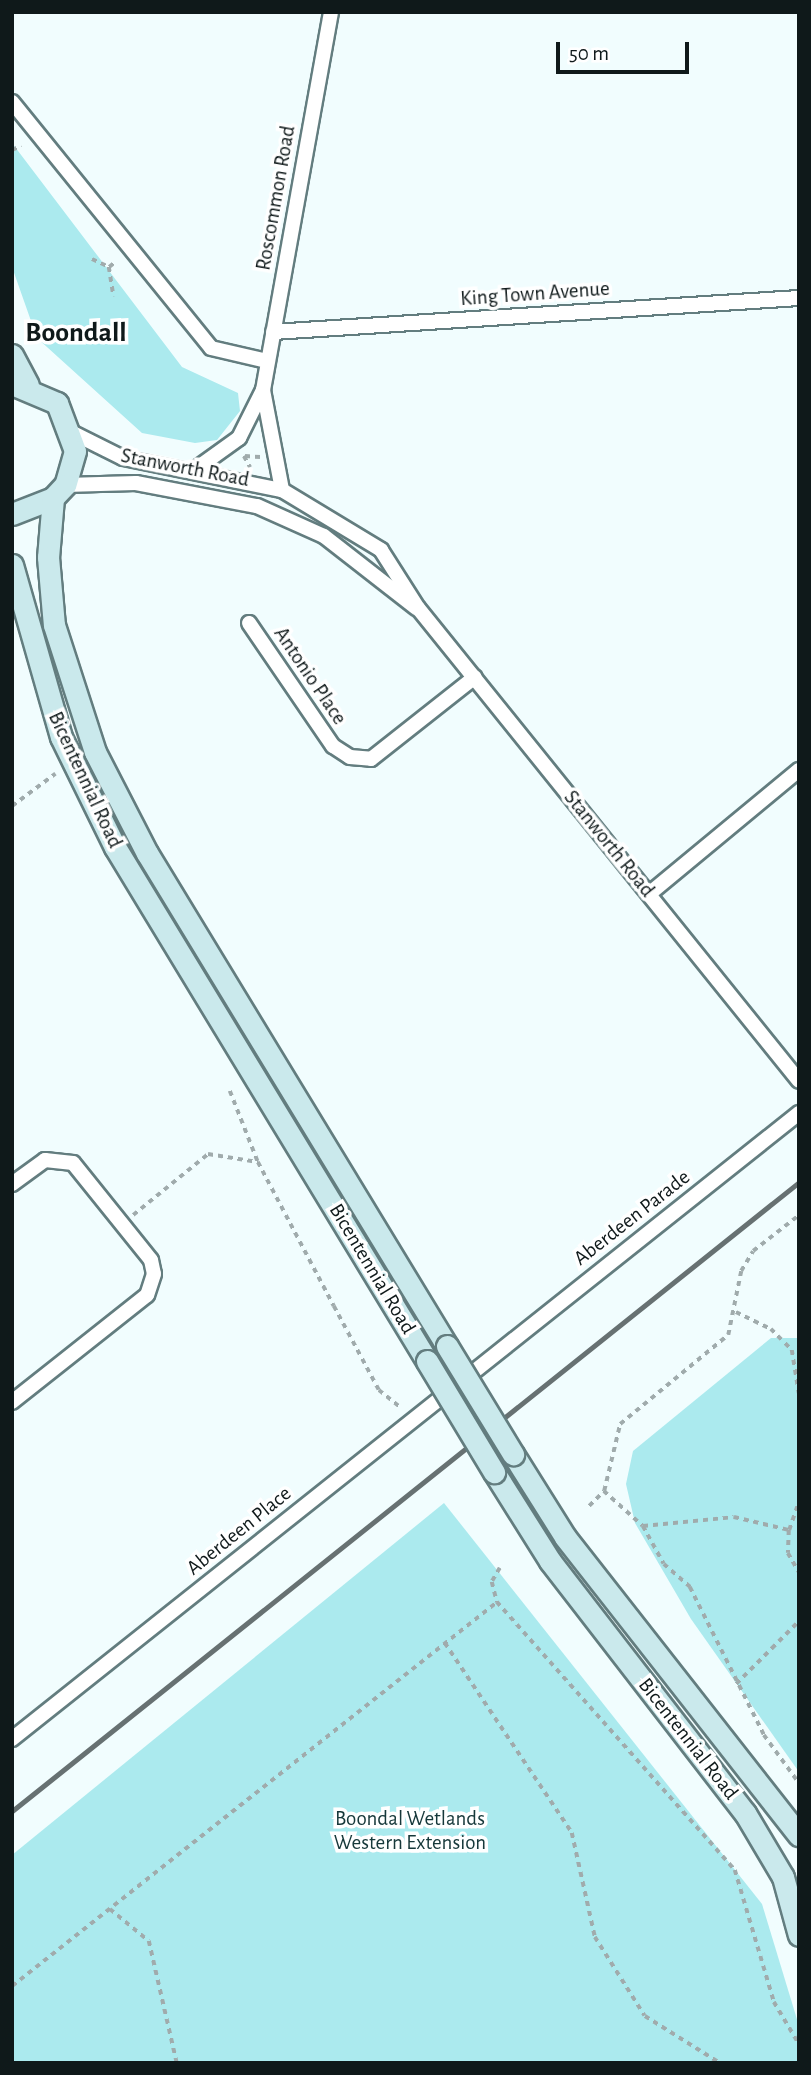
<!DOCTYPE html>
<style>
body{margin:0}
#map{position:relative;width:811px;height:2075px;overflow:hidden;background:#f1fdfe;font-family:"Alegreya Sans",sans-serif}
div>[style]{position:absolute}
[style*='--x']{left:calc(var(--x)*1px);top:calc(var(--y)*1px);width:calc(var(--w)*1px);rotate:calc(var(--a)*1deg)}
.green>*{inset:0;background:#abeaee}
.path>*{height:3.5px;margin-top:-1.75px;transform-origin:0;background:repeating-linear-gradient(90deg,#a0abac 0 5px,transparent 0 10px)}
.roads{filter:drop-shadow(2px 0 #637d7f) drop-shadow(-2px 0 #637d7f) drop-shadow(0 2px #637d7f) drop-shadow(0 -2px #637d7f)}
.street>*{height:14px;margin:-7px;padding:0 7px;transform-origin:7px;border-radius:7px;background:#fff}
.secondary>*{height:21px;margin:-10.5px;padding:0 10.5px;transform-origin:10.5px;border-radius:10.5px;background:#cae9ec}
.rail>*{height:5px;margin:-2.5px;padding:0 2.5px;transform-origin:2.5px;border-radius:2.5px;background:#677172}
.bridges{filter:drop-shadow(2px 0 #637d7f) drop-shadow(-2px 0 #637d7f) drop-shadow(0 2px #637d7f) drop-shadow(0 -2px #637d7f)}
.secondary-bridge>*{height:21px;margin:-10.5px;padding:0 10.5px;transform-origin:10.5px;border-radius:10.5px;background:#cae9ec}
span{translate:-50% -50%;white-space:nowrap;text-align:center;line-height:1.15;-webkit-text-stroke:7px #fff;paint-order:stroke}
.street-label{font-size:21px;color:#0f191a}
.park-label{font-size:21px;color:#16383a}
.district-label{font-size:28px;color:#0f191a;font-weight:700}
.frame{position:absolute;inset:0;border:14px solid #0f191a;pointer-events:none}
.scale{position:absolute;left:556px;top:42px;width:133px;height:32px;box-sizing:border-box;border:4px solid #0f191a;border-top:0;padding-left:9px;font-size:21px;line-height:24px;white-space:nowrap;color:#0f191a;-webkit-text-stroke:5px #fff;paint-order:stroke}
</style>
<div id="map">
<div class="green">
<div style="clip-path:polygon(12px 143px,182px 367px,238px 393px,240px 411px,217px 440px,195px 443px,142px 433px,37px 338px,12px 267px)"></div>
<div style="clip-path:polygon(771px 1338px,799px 1338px,799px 1772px,691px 1619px,635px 1523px,626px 1484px,633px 1451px)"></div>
<div style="clip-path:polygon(444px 1503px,762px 1904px,799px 2026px,799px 2063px,12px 2063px,12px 1855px)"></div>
</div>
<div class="path">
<div style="--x:12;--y:150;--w:10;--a:-24"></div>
<div style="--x:92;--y:259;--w:19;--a:25"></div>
<div style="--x:109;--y:267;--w:6;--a:-39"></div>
<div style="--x:109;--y:267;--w:30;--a:81"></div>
<div style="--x:244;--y:456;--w:13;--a:61"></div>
<div style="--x:245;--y:456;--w:16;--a:4"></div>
<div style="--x:12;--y:806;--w:54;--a:-36.7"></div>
<div style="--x:230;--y:1091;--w:76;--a:68.5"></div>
<div style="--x:258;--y:1162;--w:163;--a:62.2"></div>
<div style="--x:334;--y:1306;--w:95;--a:61.8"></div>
<div style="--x:379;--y:1390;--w:28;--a:39"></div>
<div style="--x:133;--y:1215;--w:97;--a:-39.1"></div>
<div style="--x:208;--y:1154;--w:51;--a:9.1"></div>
<div style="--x:736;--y:1312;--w:39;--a:26"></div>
<div style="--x:771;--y:1329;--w:30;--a:45"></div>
<div style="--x:792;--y:1350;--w:44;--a:80.8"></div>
<div style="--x:604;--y:1491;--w:52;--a:41.9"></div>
<div style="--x:643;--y:1526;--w:43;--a:61.1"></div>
<div style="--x:664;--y:1564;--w:35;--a:41"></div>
<div style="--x:690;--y:1587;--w:165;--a:63.4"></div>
<div style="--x:764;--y:1735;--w:59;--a:53.9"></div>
<div style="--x:589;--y:1506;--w:21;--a:-45"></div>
<div style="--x:604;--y:1491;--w:69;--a:-76.6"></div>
<div style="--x:620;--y:1424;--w:140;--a:-39.5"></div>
<div style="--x:728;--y:1335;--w:65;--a:-78.5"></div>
<div style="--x:741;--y:1271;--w:23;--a:-59"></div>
<div style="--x:753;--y:1251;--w:58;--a:-38"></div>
<div style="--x:643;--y:1526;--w:91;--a:-5.6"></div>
<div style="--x:734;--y:1517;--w:57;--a:13.3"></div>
<div style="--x:789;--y:1530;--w:31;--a:-71"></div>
<div style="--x:789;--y:1530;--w:23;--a:92"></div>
<div style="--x:788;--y:1553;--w:22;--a:60"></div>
<div style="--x:500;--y:1568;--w:16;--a:120"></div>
<div style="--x:492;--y:1582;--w:21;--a:76"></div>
<div style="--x:497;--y:1602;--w:358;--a:48.4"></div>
<div style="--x:735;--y:1870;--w:138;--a:73.5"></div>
<div style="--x:774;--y:2002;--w:49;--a:59.2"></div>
<div style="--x:445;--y:1643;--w:229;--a:56.2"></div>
<div style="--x:572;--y:1833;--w:107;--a:77.5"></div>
<div style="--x:595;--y:1937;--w:93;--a:57.7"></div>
<div style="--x:645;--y:2016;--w:89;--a:32.1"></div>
<div style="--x:736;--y:1684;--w:89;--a:-45"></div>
<div style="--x:110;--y:1909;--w:50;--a:39.4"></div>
<div style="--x:149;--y:1941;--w:125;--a:77.1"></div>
<div style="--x:12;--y:1986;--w:619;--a:-38.37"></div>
</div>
<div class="roads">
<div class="street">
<div style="--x:12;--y:102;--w:316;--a:51"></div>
<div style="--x:211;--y:348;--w:57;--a:13.1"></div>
<div style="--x:273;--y:332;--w:527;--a:-3.7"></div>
<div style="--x:263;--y:390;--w:102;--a:79.2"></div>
<div style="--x:73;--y:433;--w:56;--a:26.6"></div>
<div style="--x:123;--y:458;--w:162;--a:11.4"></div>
<div style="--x:282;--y:490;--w:116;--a:31.2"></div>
<div style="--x:381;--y:550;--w:69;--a:57.5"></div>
<div style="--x:418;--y:608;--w:607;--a:51.15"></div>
<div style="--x:193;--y:471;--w:57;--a:-35.7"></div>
<div style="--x:239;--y:438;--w:54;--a:-63.4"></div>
<div style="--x:263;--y:390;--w:384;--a:-79.8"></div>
<div style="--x:65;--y:485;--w:71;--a:-1.6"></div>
<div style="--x:136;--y:483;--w:123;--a:10.8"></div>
<div style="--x:257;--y:506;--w:73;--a:24.1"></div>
<div style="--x:324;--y:536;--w:117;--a:38"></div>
<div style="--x:249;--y:623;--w:149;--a:55.7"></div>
<div style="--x:333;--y:746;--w:20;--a:33"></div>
<div style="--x:350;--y:757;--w:21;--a:5"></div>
<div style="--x:371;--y:759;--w:132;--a:-38.3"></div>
<div style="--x:649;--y:894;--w:195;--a:-39.6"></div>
<div style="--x:12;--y:1184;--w:41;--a:-36"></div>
<div style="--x:45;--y:1160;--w:28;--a:6"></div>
<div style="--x:73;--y:1163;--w:124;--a:51.2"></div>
<div style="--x:151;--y:1260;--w:14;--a:78"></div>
<div style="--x:154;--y:1274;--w:22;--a:108"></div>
<div style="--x:147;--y:1295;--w:172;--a:141.6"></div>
<div style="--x:12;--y:1739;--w:1006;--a:-38.5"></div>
</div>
<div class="secondary">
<div style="--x:12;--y:355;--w:34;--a:62"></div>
<div style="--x:12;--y:384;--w:49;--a:22.9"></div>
<div style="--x:57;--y:403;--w:51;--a:69.4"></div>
<div style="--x:75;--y:451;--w:35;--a:106"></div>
<div style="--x:65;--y:485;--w:18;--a:133"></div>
<div style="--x:53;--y:498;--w:44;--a:158.7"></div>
<div style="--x:53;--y:498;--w:59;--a:94.8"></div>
<div style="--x:48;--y:557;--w:68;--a:85"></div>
<div style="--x:54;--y:625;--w:133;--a:72.1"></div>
<div style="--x:95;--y:752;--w:114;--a:62.8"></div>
<div style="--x:147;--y:853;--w:577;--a:58.68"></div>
<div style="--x:12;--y:565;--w:179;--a:74.1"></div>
<div style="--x:61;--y:737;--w:123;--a:63.9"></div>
<div style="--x:115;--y:847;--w:601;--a:58.74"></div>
<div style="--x:513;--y:1454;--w:98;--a:57.9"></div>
<div style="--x:565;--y:1537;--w:379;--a:51.9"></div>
<div style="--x:494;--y:1472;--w:105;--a:57.8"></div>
<div style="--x:550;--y:1561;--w:319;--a:52.3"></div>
<div style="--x:745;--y:1813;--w:74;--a:59.3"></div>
<div style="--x:783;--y:1877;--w:60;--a:74.6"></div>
</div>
</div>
<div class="rail">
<div style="--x:12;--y:1811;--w:1007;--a:-38.63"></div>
</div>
<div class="bridges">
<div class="secondary-bridge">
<div style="--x:447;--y:1346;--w:127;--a:58.6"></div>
<div style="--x:427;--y:1361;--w:130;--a:58.9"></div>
</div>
</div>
<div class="street-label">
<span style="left:276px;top:198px;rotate:-80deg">Roscommon Road</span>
<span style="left:535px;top:294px;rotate:-4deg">King Town Avenue</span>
<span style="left:185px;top:468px;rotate:11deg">Stanworth Road</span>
<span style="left:310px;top:676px;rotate:56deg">Antonio Place</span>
<span style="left:85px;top:780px;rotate:65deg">Bicentennial Road</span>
<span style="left:609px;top:844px;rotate:51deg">Stanworth Road</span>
<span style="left:632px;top:1218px;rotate:-38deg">Aberdeen Parade</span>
<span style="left:372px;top:1269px;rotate:59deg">Bicentennial Road</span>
<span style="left:239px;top:1531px;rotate:-39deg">Aberdeen Place</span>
<span style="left:688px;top:1739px;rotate:52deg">Bicentennial Road</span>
</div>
<div class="park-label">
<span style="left:410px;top:1831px">Boondal Wetlands<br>Western Extension</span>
</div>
<div class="district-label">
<span style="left:76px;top:333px">Boondall</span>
</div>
<div class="frame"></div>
<div class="scale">50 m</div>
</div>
